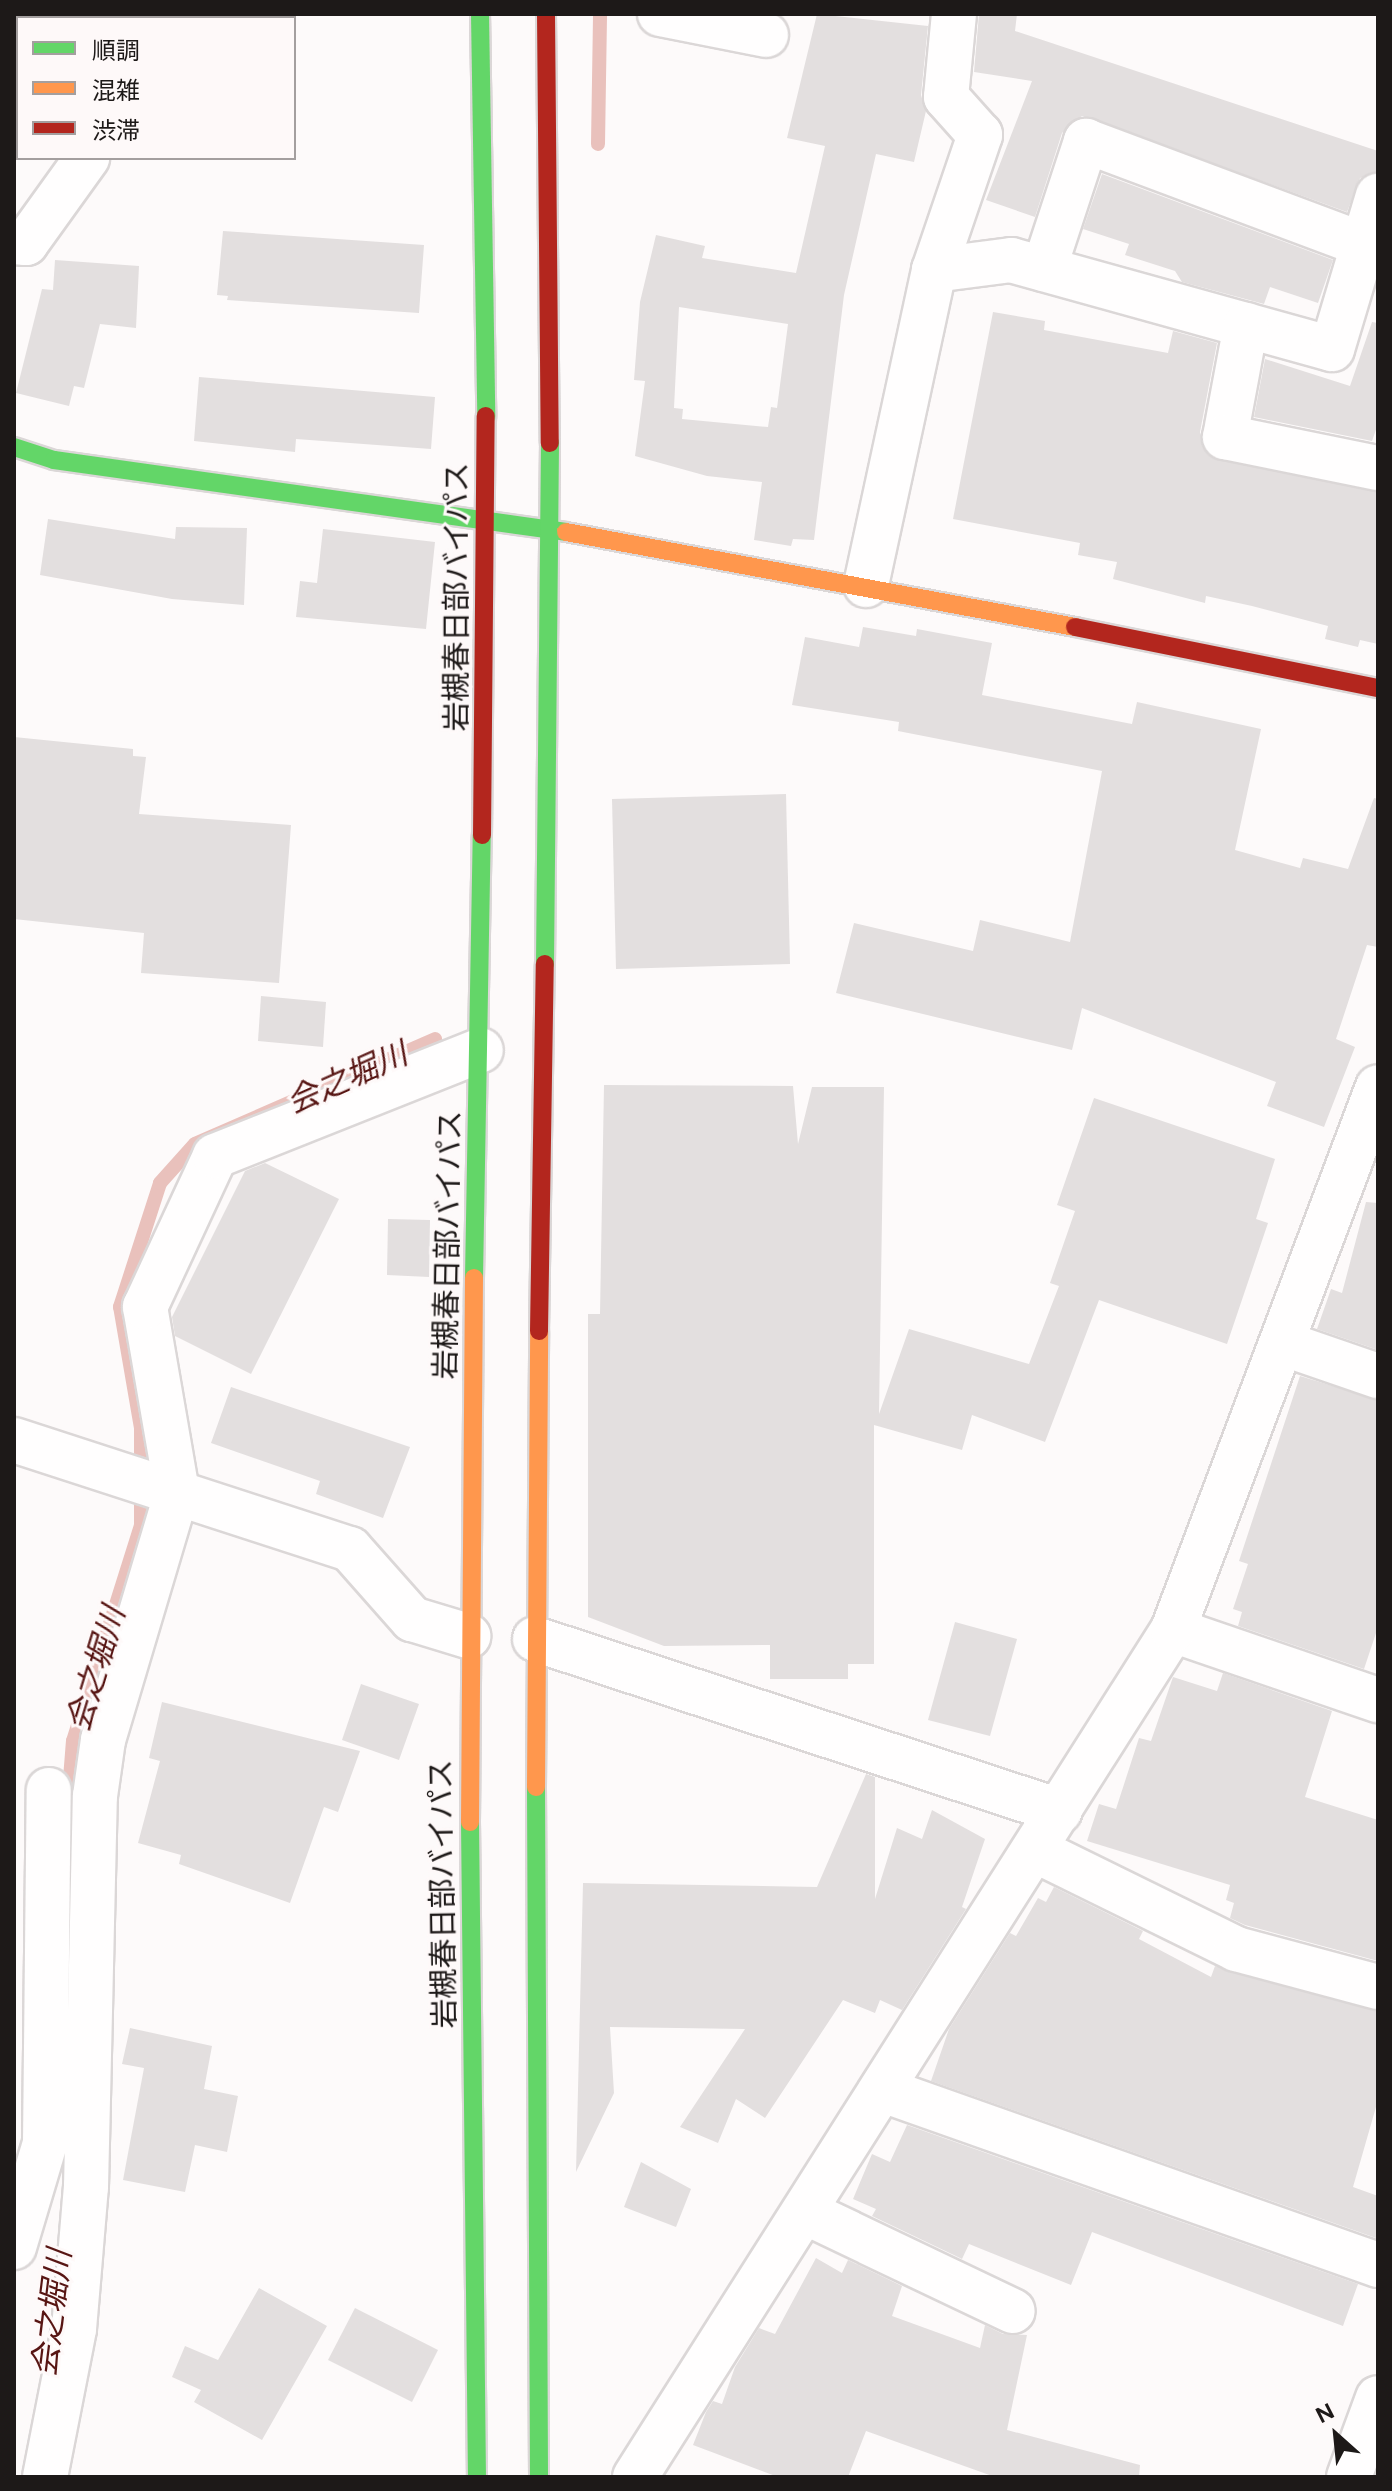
<!DOCTYPE html>
<meta charset="utf-8">
<style>
body{margin:0}
#map{position:relative;width:1392px;height:2491px;overflow:hidden;background:#fdfafa;font-family:Figtree,"Noto Sans JP",sans-serif}
div>[style]{position:absolute}
[style*='--x']{left:calc(var(--x)*1px);top:calc(var(--y)*1px);width:calc(var(--w)*1px);rotate:calc(var(--a)*1deg)}
.stream>*{height:14px;margin:-7px;padding:0 7px;transform-origin:7px;border-radius:7px;background:#e9c1bc}
.building>*{inset:0;background:#e3dfdf}
.roads{filter:drop-shadow(2px 0 #dbd7d7) drop-shadow(-2px 0 #dbd7d7) drop-shadow(0 2px #dbd7d7) drop-shadow(0 -2px #dbd7d7)}
.street>*{height:44px;margin:-22px;padding:0 22px;transform-origin:22px;border-radius:22px;background:#fffefe}
.fast>*{height:18px;margin:-9px;padding:0 9px;transform-origin:9px;border-radius:9px;background:#63d668}
.slow>*{height:18px;margin:-9px;padding:0 9px;transform-origin:9px;border-radius:9px;background:#ff974d}
.jam>*{height:18px;margin:-9px;padding:0 9px;transform-origin:9px;border-radius:9px;background:#b3261e}
span{translate:-50% -50%;white-space:nowrap;text-align:center;line-height:1.15;-webkit-text-stroke:6px #fef9f9;paint-order:stroke}
.street-label{font-size:30px;color:#1d1918}
.water-label{font-size:32px;color:#571513;font-style:italic}
.frame{position:absolute;inset:0;border:16px solid #1d1918;pointer-events:none}
.legend{position:absolute;left:16px;top:16px;width:280px;height:144px;box-sizing:border-box;background:#fef9f9;border:2px solid #a49f9f;margin:0;padding:10px 14px;list-style:none;font-size:24px;color:#1d1918}
.legend li{display:flex;align-items:center;gap:16px;height:40px}
.legend b{width:40px;border:2px solid #a49f9f}
.north{position:absolute;left:1296px;top:2395px;width:80px;height:80px;-webkit-text-stroke:6px #fef9f9;paint-order:stroke;rotate:333deg;font-size:22px;font-weight:700;line-height:32px;text-align:center;color:#1d1918}
.north::after{content:'';display:block;margin:auto;width:28px;height:36px;background:#1d1918;clip-path:polygon(50% 0,100% 100%,50% 72%,0 100%)}
</style>
<div id="map">
<div class="stream">
<div style="--x:598;--y:144;--w:130;--a:-89.1"></div>
<div style="--x:68;--y:1804;--w:63;--a:-85.5"></div>
<div style="--x:73;--y:1741;--w:226;--a:-72.5"></div>
<div style="--x:141;--y:1525;--w:97;--a:-90"></div>
<div style="--x:141;--y:1428;--w:123;--a:-99.8"></div>
<div style="--x:120;--y:1307;--w:130;--a:-72.1"></div>
<div style="--x:160;--y:1183;--w:52;--a:-48.1"></div>
<div style="--x:195;--y:1144;--w:262;--a:-23.6"></div>
</div>
<div class="building">
<div style="clip-path:polygon(evenodd,817px 14px,928px 26px,921px 95px,926px 111px,914px 162px,876px 154px,844px 295px,814px 540px,793px 539px,791px 546px,754px 540px,762px 482px,707px 476px,635px 456px,645px 381px,634px 380px,640px 302px,656px 235px,705px 246px,702px 258px,796px 273px,825px 146px,787px 138px,817px 14px,679px 307px,788px 324px,777px 408px,771px 407px,768px 427px,682px 419px,683px 409px,674px 408px,679px 307px)"></div>
<div style="clip-path:polygon(979px 14px,1017px 14px,1015px 31px,1378px 151px,1378px 172px,1360px 178px,1347px 212px,1082px 116px,1062px 133px,1035px 217px,986px 200px,1032px 81px,974px 72px)"></div>
<div style="clip-path:polygon(1102px 174px,1333px 260px,1318px 303px,1270px 287px,1264px 304px,1182px 282px,1175px 271px,1125px 255px,1129px 244px,1083px 229px)"></div>
<div style="clip-path:polygon(223px 231px,424px 245px,419px 313px,227px 300px,228px 296px,217px 295px)"></div>
<div style="clip-path:polygon(55px 260px,139px 266px,136px 328px,100px 324px,84px 388px,74px 386px,69px 406px,16px 393px,42px 289px,53px 290px)"></div>
<div style="clip-path:polygon(993px 312px,1045px 321px,1044px 330px,1168px 353px,1173px 331px,1217px 343px,1200px 432px,1208px 455px,1378px 492px,1378px 644px,1360px 640px,1358px 647px,1325px 639px,1328px 626px,1252px 606px,1206px 596px,1205px 603px,1113px 579px,1117px 562px,1078px 555px,1080px 543px,953px 519px)"></div>
<div style="clip-path:polygon(1372px 322px,1378px 323px,1378px 424px,1372px 441px,1254px 417px,1265px 359px,1350px 386px)"></div>
<div style="clip-path:polygon(199px 377px,435px 397px,431px 449px,296px 439px,295px 452px,194px 441px)"></div>
<div style="clip-path:polygon(48px 519px,175px 539px,176px 527px,247px 528px,244px 605px,172px 599px,40px 575px)"></div>
<div style="clip-path:polygon(323px 529px,435px 542px,426px 629px,296px 617px,300px 581px,317px 583px)"></div>
<div style="clip-path:polygon(863px 627px,916px 636px,917px 629px,992px 643px,982px 695px,1132px 724px,1137px 702px,1261px 729px,1235px 850px,1300px 868px,1303px 858px,1348px 869px,1374px 798px,1378px 799px,1378px 947px,1367px 945px,1336px 1039px,1355px 1047px,1324px 1127px,1267px 1106px,1276px 1082px,1082px 1008px,1072px 1050px,836px 993px,854px 923px,973px 951px,980px 920px,1070px 942px,1102px 771px,898px 731px,899px 722px,792px 705px,805px 637px,859px 647px)"></div>
<div style="clip-path:polygon(14px 737px,133px 749px,133px 756px,146px 757px,139px 814px,291px 825px,279px 983px,141px 973px,144px 933px,14px 919px)"></div>
<div style="clip-path:polygon(786px 794px,790px 964px,616px 969px,612px 799px)"></div>
<div style="clip-path:polygon(261px 996px,326px 1002px,323px 1047px,258px 1041px)"></div>
<div style="clip-path:polygon(604px 1085px,793px 1086px,798px 1144px,812px 1087px,884px 1087px,879px 1414px,909px 1329px,1029px 1364px,1059px 1286px,1050px 1283px,1075px 1211px,1057px 1205px,1094px 1098px,1275px 1159px,1256px 1219px,1268px 1223px,1227px 1344px,1099px 1300px,1045px 1442px,972px 1415px,962px 1450px,874px 1425px,874px 1664px,848px 1664px,848px 1679px,770px 1679px,770px 1645px,664px 1646px,588px 1617px,588px 1314px,600px 1314px)"></div>
<div style="clip-path:polygon(265px 1163px,339px 1199px,251px 1374px,175px 1336px,172px 1317px,245px 1171px)"></div>
<div style="clip-path:polygon(1366px 1202px,1378px 1203px,1378px 1350px,1317px 1329px,1331px 1289px,1342px 1293px)"></div>
<div style="clip-path:polygon(388px 1219px,430px 1220px,429px 1277px,387px 1275px)"></div>
<div style="clip-path:polygon(1300px 1376px,1378px 1400px,1378px 1627px,1364px 1669px,1238px 1626px,1242px 1612px,1233px 1609px,1248px 1564px,1239px 1561px)"></div>
<div style="clip-path:polygon(231px 1387px,410px 1447px,383px 1518px,316px 1494px,320px 1481px,211px 1443px)"></div>
<div style="clip-path:polygon(955px 1622px,1017px 1639px,990px 1736px,928px 1720px)"></div>
<div style="clip-path:polygon(1223px 1673px,1332px 1711px,1305px 1797px,1378px 1820px,1378px 1961px,1245px 1925px,1230px 1918px,1234px 1903px,1226px 1900px,1230px 1885px,1087px 1841px,1099px 1804px,1116px 1809px,1139px 1738px,1151px 1741px,1173px 1677px,1217px 1691px)"></div>
<div style="clip-path:polygon(361px 1684px,419px 1704px,399px 1760px,342px 1740px)"></div>
<div style="clip-path:polygon(162px 1702px,360px 1751px,338px 1812px,324px 1807px,290px 1903px,179px 1864px,181px 1855px,138px 1843px,160px 1761px,149px 1758px)"></div>
<div style="clip-path:polygon(866px 1774px,875px 1777px,875px 1899px,897px 1828px,922px 1839px,932px 1810px,985px 1839px,962px 1907px,966px 1909px,902px 2010px,880px 2000px,875px 2013px,843px 2000px,765px 2118px,736px 2099px,718px 2143px,680px 2127px,745px 2029px,610px 2027px,614px 2093px,576px 2172px,583px 1883px,817px 1887px)"></div>
<div style="clip-path:polygon(1054px 1887px,1143px 1931px,1139px 1939px,1211px 1977px,1215px 1966px,1378px 2011px,1378px 2100px,1353px 2187px,1378px 2196px,1376px 2238px,931px 2081px,949px 2029px,1010px 1933px,1016px 1936px,1038px 1898px,1046px 1902px)"></div>
<div style="clip-path:polygon(130px 2028px,212px 2046px,204px 2089px,238px 2096px,227px 2152px,195px 2145px,185px 2192px,123px 2180px,144px 2068px,122px 2064px)"></div>
<div style="clip-path:polygon(907px 2125px,1358px 2284px,1343px 2326px,1092px 2232px,1071px 2285px,969px 2244px,962px 2259px,958px 2257px,872px 2216px,876px 2209px,853px 2199px,872px 2154px,890px 2162px)"></div>
<div style="clip-path:polygon(641px 2162px,691px 2189px,676px 2227px,624px 2207px)"></div>
<div style="clip-path:polygon(816px 2258px,842px 2273px,848px 2260px,902px 2286px,892px 2316px,980px 2348px,985px 2325px,1003px 2334px,1027px 2335px,1007px 2430px,1140px 2465px,1139px 2477px,995px 2477px,866px 2431px,848px 2477px,778px 2477px,693px 2445px,706px 2412px,713px 2401px,722px 2404px,735px 2367px,759px 2328px,775px 2334px)"></div>
<div style="clip-path:polygon(259px 2288px,327px 2326px,262px 2440px,194px 2402px,201px 2390px,172px 2377px,185px 2346px,218px 2360px)"></div>
<div style="clip-path:polygon(355px 2308px,438px 2350px,412px 2402px,328px 2360px)"></div>
</div>
<div class="roads">
<div class="street">
<div style="--x:660;--y:14;--w:108;--a:11.2"></div>
<div style="--x:114;--y:18;--w:4;--a:-76"></div>
<div style="--x:14;--y:242;--w:12;--a:5"></div>
<div style="--x:26;--y:243;--w:105;--a:-54.3"></div>
<div style="--x:1044;--y:269;--w:135;--a:-71.8"></div>
<div style="--x:1086;--y:141;--w:297;--a:20.5"></div>
<div style="--x:934;--y:270;--w:78;--a:-7.4"></div>
<div style="--x:1011;--y:260;--w:333;--a:15.5"></div>
<div style="--x:1332;--y:349;--w:160;--a:-73.3"></div>
<div style="--x:1246;--y:325;--w:114;--a:100.6"></div>
<div style="--x:1225;--y:437;--w:156;--a:11.5"></div>
<div style="--x:866;--y:585;--w:322;--a:-77.8"></div>
<div style="--x:934;--y:270;--w:143;--a:-71.2"></div>
<div style="--x:980;--y:135;--w:51;--a:-131.8"></div>
<div style="--x:946;--y:97;--w:83;--a:-84.5"></div>
<div style="--x:1282;--y:1343;--w:102;--a:19"></div>
<div style="--x:14;--y:1440;--w:353;--a:18"></div>
<div style="--x:350;--y:1549;--w:94;--a:48.5"></div>
<div style="--x:412;--y:1619;--w:59;--a:16.9"></div>
<div style="--x:1173;--y:1630;--w:217;--a:18.9"></div>
<div style="--x:535;--y:1639;--w:552;--a:18.17"></div>
<div style="--x:1035;--y:1850;--w:224;--a:26.2"></div>
<div style="--x:1236;--y:1949;--w:147;--a:15"></div>
<div style="--x:883;--y:2090;--w:525;--a:19.47"></div>
<div style="--x:805;--y:2212;--w:230;--a:25.5"></div>
<div style="--x:14;--y:2247;--w:109;--a:-73.4"></div>
<div style="--x:45;--y:2143;--w:353;--a:-89.4"></div>
<div style="--x:45;--y:2477;--w:151;--a:-78.9"></div>
<div style="--x:74;--y:2329;--w:143;--a:-85.2"></div>
<div style="--x:86;--y:2187;--w:391;--a:-88.7"></div>
<div style="--x:95;--y:1796;--w:57;--a:-81.9"></div>
<div style="--x:103;--y:1740;--w:259;--a:-73.4"></div>
<div style="--x:177;--y:1492;--w:188;--a:-99.8"></div>
<div style="--x:145;--y:1307;--w:166;--a:-65.1"></div>
<div style="--x:215;--y:1156;--w:286;--a:-21.7"></div>
<div style="--x:635;--y:2477;--w:1003;--a:-57.58"></div>
<div style="--x:1173;--y:1630;--w:580;--a:-69.32"></div>
<div style="--x:1349;--y:2477;--w:84;--a:-69.8"></div>
</div>
<div class="fast">
<div style="--x:480;--y:14;--w:402;--a:89.1"></div>
<div style="--x:14;--y:447;--w:42;--a:18"></div>
<div style="--x:54;--y:460;--w:517;--a:8"></div>
<div style="--x:545;--y:964;--w:521;--a:-89.45"></div>
<div style="--x:474;--y:1278;--w:443;--a:-89"></div>
<div style="--x:536;--y:1787;--w:690;--a:89.75"></div>
<div style="--x:470;--y:1822;--w:655;--a:89.39"></div>
</div>
<div class="slow">
<div style="--x:566;--y:532;--w:518;--a:10.57"></div>
<div style="--x:536;--y:1787;--w:456;--a:-89.6"></div>
<div style="--x:470;--y:1822;--w:544;--a:-89.58"></div>
</div>
<div class="jam">
<div style="--x:546;--y:14;--w:429;--a:89.5"></div>
<div style="--x:1075;--y:627;--w:309;--a:11.4"></div>
<div style="--x:482;--y:835;--w:419;--a:-89.5"></div>
<div style="--x:539;--y:1331;--w:367;--a:-89.1"></div>
</div>
</div>
<div class="street-label">
<span style="left:457px;top:597px;rotate:-90deg">岩槻春日部バイパス</span>
<span style="left:448px;top:1245px;rotate:-89deg">岩槻春日部バイパス</span>
<span style="left:443px;top:1894px;rotate:-91deg">岩槻春日部バイパス</span>
</div>
<div class="water-label">
<span style="left:347px;top:1078px;rotate:-24deg">会之堀川</span>
<span style="left:96px;top:1669px;rotate:-73deg">会之堀川</span>
<span style="left:52px;top:2313px;rotate:-83deg">会之堀川</span>
</div>
<div class="frame"></div>
<ul class="legend">
<li><b style="height:10px;background:#63d668"></b>順調</li>
<li><b style="height:10px;background:#ff974d"></b>混雑</li>
<li><b style="height:10px;background:#b3261e"></b>渋滞</li>
</ul>
<div class="north">N</div>
</div>
